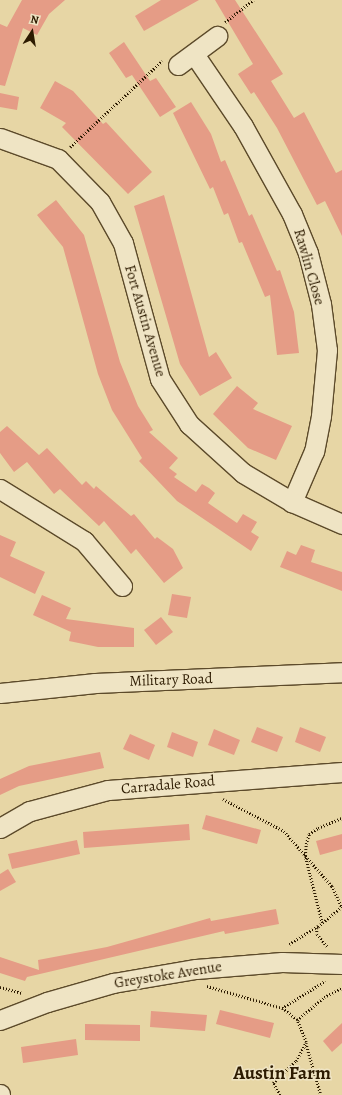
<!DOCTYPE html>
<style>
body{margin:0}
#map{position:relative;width:342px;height:1095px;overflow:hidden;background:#e7d6a5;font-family:Alegreya,serif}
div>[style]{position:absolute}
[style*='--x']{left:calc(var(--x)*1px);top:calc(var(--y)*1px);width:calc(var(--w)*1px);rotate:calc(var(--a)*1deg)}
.building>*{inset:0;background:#e59c86}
.path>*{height:2.5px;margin-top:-1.25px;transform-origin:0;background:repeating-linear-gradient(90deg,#2d1b01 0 1px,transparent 0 3px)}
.roads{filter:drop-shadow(1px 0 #5c4a2a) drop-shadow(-1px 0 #5c4a2a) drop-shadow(0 1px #5c4a2a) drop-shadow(0 -1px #5c4a2a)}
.minor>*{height:19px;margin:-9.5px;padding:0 9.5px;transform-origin:9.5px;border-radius:9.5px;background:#efe4c4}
span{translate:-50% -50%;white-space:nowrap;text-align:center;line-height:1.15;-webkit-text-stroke:3px #efe4c4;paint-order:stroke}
.street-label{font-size:15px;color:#2d1b01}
.district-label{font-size:19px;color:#2d1b01;font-weight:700}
.north{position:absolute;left:12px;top:12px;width:40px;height:40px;-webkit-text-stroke:3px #efe4c4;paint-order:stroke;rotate:12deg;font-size:11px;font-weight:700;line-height:16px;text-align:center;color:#2d1b01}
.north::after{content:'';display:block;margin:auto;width:14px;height:18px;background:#2d1b01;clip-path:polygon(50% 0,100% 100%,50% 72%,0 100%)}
</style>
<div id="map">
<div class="building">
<div style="clip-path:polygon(22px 0,65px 0,49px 14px,37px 35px,23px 28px,5px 86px,0 85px,0 24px,7px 27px)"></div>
<div style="clip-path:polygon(161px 0,199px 0,144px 31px,135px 16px)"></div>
<div style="clip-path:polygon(215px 0,235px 0,283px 74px,271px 81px,294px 118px,304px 112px,336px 173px,342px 170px,342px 236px,325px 201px,317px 205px,277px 128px,254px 92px,251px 94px,238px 74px,253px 64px)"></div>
<div style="clip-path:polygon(124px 42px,150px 81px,156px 78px,176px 107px,160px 117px,132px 75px,126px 78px,109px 53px)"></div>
<div style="clip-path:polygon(55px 81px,73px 91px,103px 124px,106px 122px,152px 172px,128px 194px,62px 127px,66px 123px,40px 108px)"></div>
<div style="clip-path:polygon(0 93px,19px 97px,17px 110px,0 107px)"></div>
<div style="clip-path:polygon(191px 102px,211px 134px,221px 162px,225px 160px,249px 216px,252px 214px,277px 271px,280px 270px,294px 312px,299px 353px,277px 355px,270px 295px,265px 297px,242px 242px,239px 243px,228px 213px,224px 215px,213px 187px,210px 189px,173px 113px)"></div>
<div style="clip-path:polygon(164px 195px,209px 357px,216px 352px,232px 378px,200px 396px,180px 364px,134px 206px)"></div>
<div style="clip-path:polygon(56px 200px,84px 235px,120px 362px,138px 406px,153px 430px,149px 432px,178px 458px,169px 468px,177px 474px,174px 477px,196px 492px,202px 484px,209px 488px,215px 493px,208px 503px,237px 523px,243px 514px,257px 522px,251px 532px,259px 537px,251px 551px,177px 501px,139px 461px,142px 458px,112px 410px,98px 374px,63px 247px,37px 215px)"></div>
<div style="clip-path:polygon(237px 386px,258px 403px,253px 409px,292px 426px,276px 460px,248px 448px,213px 414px)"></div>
<div style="clip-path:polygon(7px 426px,39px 455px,47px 448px,82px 485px,86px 481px,94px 489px,96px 486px,131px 516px,134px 514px,155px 539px,157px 537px,173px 549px,183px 568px,164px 583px,136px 549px,131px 554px,104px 521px,99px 526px,60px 489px,54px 494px,27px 462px,14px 472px,0 453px,0 432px)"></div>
<div style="clip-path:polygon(0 535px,16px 542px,10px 556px,45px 572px,35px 594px,0 577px)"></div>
<div style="clip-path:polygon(301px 545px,315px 550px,311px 562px,342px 572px,342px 591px,280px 567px,287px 551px,296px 555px)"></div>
<div style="clip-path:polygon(172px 594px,191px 597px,187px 618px,168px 615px)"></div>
<div style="clip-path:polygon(42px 595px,71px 608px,66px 619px,134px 628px,134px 647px,98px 647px,69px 641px,71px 632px,33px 615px)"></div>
<div style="clip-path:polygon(161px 617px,173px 632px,156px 645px,144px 630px)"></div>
<div style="clip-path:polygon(257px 727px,283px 737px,277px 752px,251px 742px)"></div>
<div style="clip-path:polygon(300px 727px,326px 737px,320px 752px,295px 742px)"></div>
<div style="clip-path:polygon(214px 729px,240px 740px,234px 755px,208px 745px)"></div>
<div style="clip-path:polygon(172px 732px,198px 742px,193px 757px,167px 747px)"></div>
<div style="clip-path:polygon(130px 734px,155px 745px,149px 760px,123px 749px)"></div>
<div style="clip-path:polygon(100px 752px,104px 768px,19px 786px,0 795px,0 779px,29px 766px)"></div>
<div style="clip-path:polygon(206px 815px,261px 830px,257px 844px,202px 829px)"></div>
<div style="clip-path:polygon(189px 824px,190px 840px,84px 848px,83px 832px)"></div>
<div style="clip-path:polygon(342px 834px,342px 849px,320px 855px,316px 841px)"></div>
<div style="clip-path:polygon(77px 840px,80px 854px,12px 869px,8px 854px)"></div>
<div style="clip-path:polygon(8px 869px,16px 882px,0 891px,0 874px)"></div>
<div style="clip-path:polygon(276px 909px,279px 924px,225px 934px,224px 931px,27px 977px,25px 981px,0 973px,0 957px,39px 970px,38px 960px,107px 947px,210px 918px,211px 921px)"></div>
<div style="clip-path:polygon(220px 1010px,274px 1023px,270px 1038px,216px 1024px)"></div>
<div style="clip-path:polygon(151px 1011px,207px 1015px,205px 1031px,150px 1027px)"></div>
<div style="clip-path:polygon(342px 1023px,342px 1043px,332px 1052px,323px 1041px)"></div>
<div style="clip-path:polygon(85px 1024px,140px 1025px,140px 1041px,85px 1040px)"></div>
<div style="clip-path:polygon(76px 1039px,78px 1055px,23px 1063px,21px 1047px)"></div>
</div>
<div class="path">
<div style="--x:225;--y:22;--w:36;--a:-38"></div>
<div style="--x:70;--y:147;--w:126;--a:-43.1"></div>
<div style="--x:223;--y:799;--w:69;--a:27.7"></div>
<div style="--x:284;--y:831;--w:73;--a:48.9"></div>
<div style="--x:332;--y:886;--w:23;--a:65"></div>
<div style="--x:342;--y:907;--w:33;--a:140"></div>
<div style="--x:317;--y:928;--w:6;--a:90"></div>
<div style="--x:317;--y:934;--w:16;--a:50"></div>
<div style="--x:322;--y:923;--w:69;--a:-104.2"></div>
<div style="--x:305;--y:856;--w:12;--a:-85"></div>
<div style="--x:306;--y:844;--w:10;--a:-73"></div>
<div style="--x:309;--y:834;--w:11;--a:-34"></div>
<div style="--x:318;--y:828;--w:26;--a:-23"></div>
<div style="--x:289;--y:944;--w:34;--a:-32"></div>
<div style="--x:207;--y:986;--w:78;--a:16.3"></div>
<div style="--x:0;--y:987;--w:23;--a:15"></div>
<div style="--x:297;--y:1020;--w:35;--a:-40"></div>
<div style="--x:324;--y:997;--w:20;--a:-27"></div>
<div style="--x:306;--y:1043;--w:54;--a:73.9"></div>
<div style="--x:280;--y:1095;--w:14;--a:-120"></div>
<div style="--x:273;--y:1083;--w:32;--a:-44"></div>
<div style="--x:296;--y:1061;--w:21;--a:-62"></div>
<div style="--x:306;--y:1042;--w:24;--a:-112"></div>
<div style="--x:297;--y:1020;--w:19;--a:-141"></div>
<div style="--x:282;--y:1008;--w:51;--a:-32.1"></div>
</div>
<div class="roads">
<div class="minor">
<div style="--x:194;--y:54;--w:87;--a:55.8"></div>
<div style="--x:243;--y:126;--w:101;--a:60.9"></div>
<div style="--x:292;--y:214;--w:42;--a:67.7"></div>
<div style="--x:308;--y:253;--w:53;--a:75.7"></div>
<div style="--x:321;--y:304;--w:46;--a:82.6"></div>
<div style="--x:327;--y:350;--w:66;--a:95.2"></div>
<div style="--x:321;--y:416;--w:36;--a:101"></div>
<div style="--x:314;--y:451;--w:56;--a:113.3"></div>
<div style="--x:178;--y:65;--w:49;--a:-36.6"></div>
<div style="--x:0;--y:138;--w:62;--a:19.9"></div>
<div style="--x:58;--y:159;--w:60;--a:45.7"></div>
<div style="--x:100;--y:202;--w:47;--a:60.7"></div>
<div style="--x:123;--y:243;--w:141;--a:74.8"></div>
<div style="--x:160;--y:379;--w:54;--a:57.2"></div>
<div style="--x:189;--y:424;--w:73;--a:42.2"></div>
<div style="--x:243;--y:473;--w:57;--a:30.6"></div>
<div style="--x:292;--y:502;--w:55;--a:23.7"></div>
<div style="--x:0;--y:489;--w:99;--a:31.8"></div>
<div style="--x:84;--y:541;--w:59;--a:49.8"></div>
<div style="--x:0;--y:693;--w:96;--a:-6"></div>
<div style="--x:95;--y:683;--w:247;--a:-2.5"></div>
<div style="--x:0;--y:828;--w:34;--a:-30"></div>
<div style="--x:30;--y:811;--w:81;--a:-15.1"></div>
<div style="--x:108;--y:790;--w:235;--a:-4.4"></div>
<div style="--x:0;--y:1020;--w:50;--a:-21"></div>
<div style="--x:47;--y:1002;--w:69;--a:-16.1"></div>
<div style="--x:113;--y:983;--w:84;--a:-9.6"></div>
<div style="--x:196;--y:969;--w:86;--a:-4.7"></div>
<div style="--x:282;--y:962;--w:60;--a:1.9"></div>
<div style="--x:0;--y:1094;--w:1;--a:90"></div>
</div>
</div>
<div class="street-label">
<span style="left:309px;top:267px;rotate:74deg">Rawlin Close</span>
<span style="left:145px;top:321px;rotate:74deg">Fort Austin Avenue</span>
<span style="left:171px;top:680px;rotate:-2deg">Military Road</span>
<span style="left:168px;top:785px;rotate:-5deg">Carradale Road</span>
<span style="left:168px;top:975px;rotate:-9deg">Greystoke Avenue</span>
</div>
<div class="district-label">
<span style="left:282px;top:1074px">Austin Farm</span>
</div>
<div class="north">N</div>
</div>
